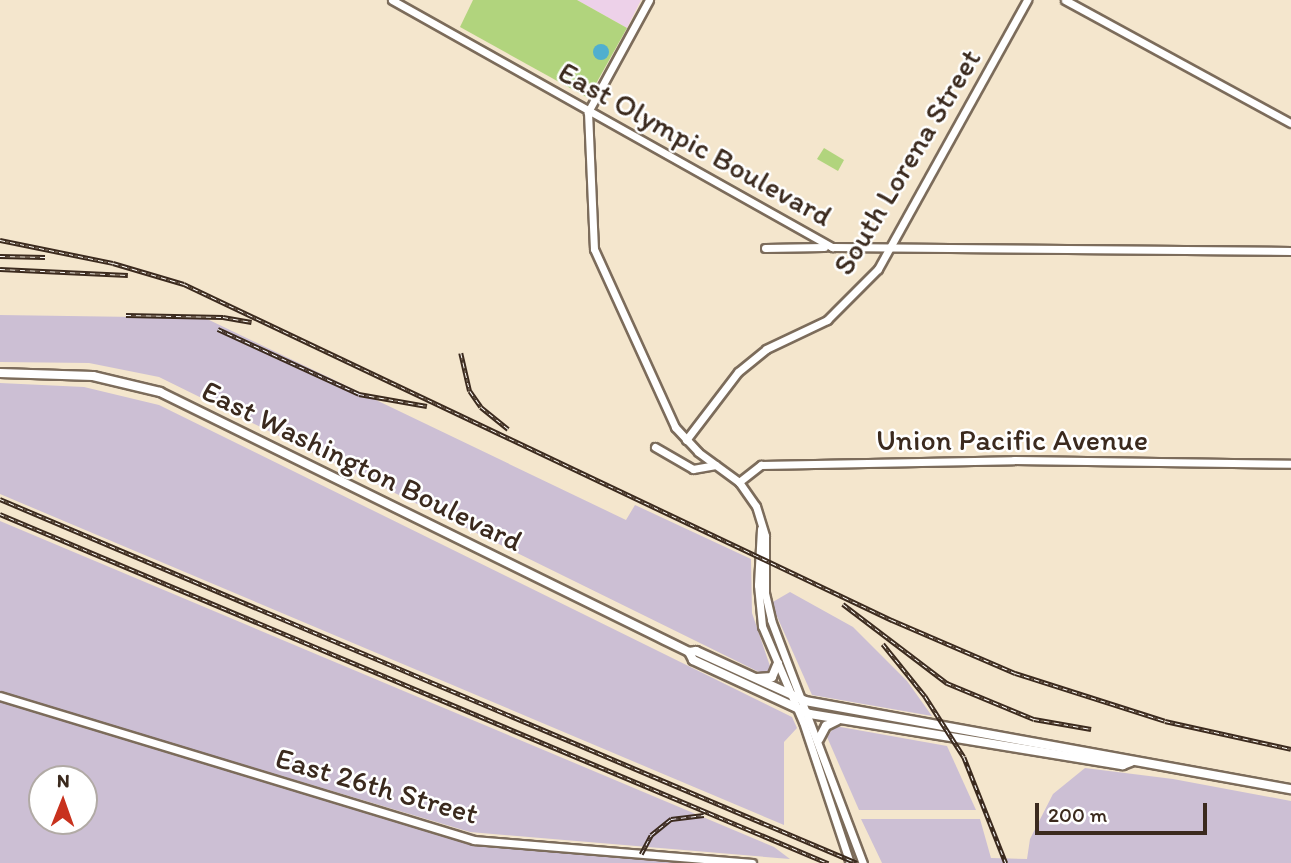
<!DOCTYPE html>
<style>
body{margin:0}
#map{position:relative;width:1291px;height:863px;overflow:hidden;background:#f4e6cd;font-family:Itim,sans-serif}
div>[style]{position:absolute}
[style*='--x']{left:calc(var(--x)*1px);top:calc(var(--y)*1px);width:calc(var(--w)*1px);rotate:calc(var(--a)*1deg)}
.built>*{inset:0;background:#edd1e9}
.industrial>*{inset:0;background:#ccbfd4}
.green>*{inset:0;background:#b1d47d}
.water>*{inset:0;background:#50afcf}
.round{border-radius:50%}
.roads{filter:drop-shadow(2px 0 #7c6c5b) drop-shadow(-2px 0 #7c6c5b) drop-shadow(0 2px #7c6c5b) drop-shadow(0 -2px #7c6c5b)}
.secondary>*{height:7px;margin:-3.5px;padding:0 3.5px;transform-origin:3.5px;border-radius:3.5px;background:#fff}
.primary>*{height:8px;margin:-4px;padding:0 4px;transform-origin:4px;border-radius:4px;background:#fff}
.rail>*{height:4.5px;margin-top:-2.25px;transform-origin:0;background:repeating-linear-gradient(90deg,#fff 0 5px,#3b2a1e 0 10px);box-sizing:border-box;border-block:2px solid #3b2a1e}
span{translate:-50% -50%;white-space:nowrap;text-align:center;line-height:1.15;-webkit-text-stroke:5px #fff;paint-order:stroke}
.street-label{font-size:30px;color:#3b2a1e}
.north{position:absolute;left:28px;top:765px;width:70px;height:70px;box-sizing:border-box;background:#fff;border:2px solid #b1aaa5;border-radius:50%;rotate:1deg;font-size:19px;font-weight:700;line-height:28px;text-align:center;color:#3b2a1e}
.north::after{content:'';display:block;margin:auto;width:24px;height:32px;background:#c8321e;clip-path:polygon(50% 0,100% 100%,50% 72%,0 100%)}
.scale{position:absolute;left:1035px;top:803px;width:172px;height:32px;box-sizing:border-box;border:4px solid #3b2a1e;border-top:0;padding-left:9px;font-size:21px;line-height:24px;white-space:nowrap;color:#3b2a1e;-webkit-text-stroke:5px #fff;paint-order:stroke}
</style>
<div id="map">
<div class="built">
<div style="clip-path:polygon(577px 0,641px 0,627px 28px)"></div>
</div>
<div class="industrial">
<div style="clip-path:polygon(0 315px,205px 318px,626px 520px,635px 505px,751px 559px,752px 613px,771px 669px,765px 675px,159px 377px,89px 363px,0 362px)"></div>
<div style="clip-path:polygon(0 383px,84px 387px,159px 405px,792px 717px,797px 728px,784px 742px,784px 825px,0 494px)"></div>
<div style="clip-path:polygon(0 521px,774px 847px,790px 859px,470px 832px,0 692px)"></div>
<div style="clip-path:polygon(790px 592px,853px 627px,907px 681px,932px 716px,812px 695px,771px 603px)"></div>
<div style="clip-path:polygon(evenodd,0 700px,466px 840px,692px 863px,0 863px,0 700px,42px 779px,84px 779px,84px 821px,42px 821px,42px 779px)"></div>
<div style="clip-path:polygon(835px 726px,947px 746px,976px 810px,859px 810px,827px 737px)"></div>
<div style="clip-path:polygon(1085px 768px,1173px 779px,1291px 801px,1291px 863px,882px 863px,861px 819px,980px 819px,991px 858px,1027px 859px,1030px 839px,1053px 794px)"></div>
</div>
<div class="green">
<div style="clip-path:polygon(473px 0,577px 0,627px 28px,588px 98px,460px 27px)"></div>
<div style="clip-path:polygon(824px 148px,844px 160px,838px 171px,817px 159px)"></div>
</div>
<div class="water">
<div class="round" style="left:593px;top:44px;width:16px;height:16px"></div>
</div>
<div class="roads">
<div class="secondary">
<div style="--x:392;--y:0;--w:505;--a:29.31"></div>
<div style="--x:832;--y:247;--w:459;--a:0.5"></div>
<div style="--x:649;--y:0;--w:128;--a:118.6"></div>
<div style="--x:588;--y:112;--w:137;--a:87.5"></div>
<div style="--x:594;--y:249;--w:196;--a:65.5"></div>
<div style="--x:675;--y:427;--w:34;--a:47"></div>
<div style="--x:698;--y:452;--w:51;--a:36.2"></div>
<div style="--x:739;--y:482;--w:29;--a:55"></div>
<div style="--x:756;--y:506;--w:31;--a:73"></div>
<div style="--x:765;--y:536;--w:57;--a:90"></div>
<div style="--x:765;--y:593;--w:28;--a:77"></div>
<div style="--x:771;--y:620;--w:260;--a:69.3"></div>
<div style="--x:1065;--y:0;--w:257;--a:28.6"></div>
<div style="--x:765;--y:248;--w:59;--a:-1"></div>
<div style="--x:686;--y:440;--w:86;--a:-52.6"></div>
<div style="--x:738;--y:372;--w:36;--a:-39"></div>
<div style="--x:766;--y:349;--w:68;--a:-25.4"></div>
<div style="--x:827;--y:320;--w:72;--a:-45"></div>
<div style="--x:878;--y:269;--w:308;--a:-61"></div>
<div style="--x:655;--y:447;--w:44;--a:30.1"></div>
<div style="--x:693;--y:469;--w:23;--a:-10"></div>
<div style="--x:739;--y:482;--w:28;--a:-38"></div>
<div style="--x:761;--y:465;--w:253;--a:-1.1"></div>
<div style="--x:1014;--y:460;--w:277;--a:0.8"></div>
<div style="--x:761;--y:529;--w:56;--a:93.1"></div>
<div style="--x:758;--y:585;--w:41;--a:84.4"></div>
<div style="--x:762;--y:626;--w:104;--a:66.9"></div>
<div style="--x:803;--y:722;--w:149;--a:71.6"></div>
<div style="--x:0;--y:696;--w:495;--a:16.9"></div>
<div style="--x:474;--y:840;--w:279;--a:4.7"></div>
</div>
<div class="primary">
<div style="--x:0;--y:373;--w:93;--a:1.8"></div>
<div style="--x:93;--y:376;--w:69;--a:13.4"></div>
<div style="--x:160;--y:392;--w:589;--a:26.17"></div>
<div style="--x:689;--y:652;--w:7;--a:-8"></div>
<div style="--x:696;--y:651;--w:120;--a:24.6"></div>
<div style="--x:805;--y:701;--w:494;--a:10.3"></div>
<div style="--x:689;--y:652;--w:9;--a:63"></div>
<div style="--x:693;--y:660;--w:129;--a:24.8"></div>
<div style="--x:810;--y:714;--w:317;--a:9.3"></div>
<div style="--x:1123;--y:765;--w:9;--a:-21"></div>
<div style="--x:757;--y:678;--w:15;--a:-4"></div>
<div style="--x:772;--y:677;--w:15;--a:-67"></div>
<div style="--x:819;--y:739;--w:15;--a:-62"></div>
<div style="--x:826;--y:726;--w:13;--a:-27"></div>
</div>
</div>
<div class="rail">
<div style="--x:0;--y:240;--w:115;--a:11.5"></div>
<div style="--x:113;--y:263;--w:74;--a:16.5"></div>
<div style="--x:184;--y:284;--w:784;--a:25.39"></div>
<div style="--x:892;--y:620;--w:134;--a:23.3"></div>
<div style="--x:1015;--y:673;--w:157;--a:17.7"></div>
<div style="--x:1165;--y:721;--w:129;--a:12.5"></div>
<div style="--x:0;--y:256;--w:45;--a:1.3"></div>
<div style="--x:0;--y:269;--w:128;--a:2.7"></div>
<div style="--x:126;--y:315;--w:97;--a:1.2"></div>
<div style="--x:223;--y:317;--w:29;--a:10"></div>
<div style="--x:218;--y:329;--w:155;--a:24.7"></div>
<div style="--x:359;--y:394;--w:69;--a:10"></div>
<div style="--x:461;--y:353;--w:39;--a:77"></div>
<div style="--x:470;--y:391;--w:19;--a:55"></div>
<div style="--x:481;--y:407;--w:35;--a:39"></div>
<div style="--x:0;--y:499;--w:931;--a:23.01"></div>
<div style="--x:0;--y:514;--w:899;--a:22.86"></div>
<div style="--x:843;--y:604;--w:131;--a:37.2"></div>
<div style="--x:947;--y:683;--w:94;--a:22.5"></div>
<div style="--x:1034;--y:719;--w:58;--a:10"></div>
<div style="--x:883;--y:644;--w:67;--a:51.1"></div>
<div style="--x:925;--y:696;--w:72;--a:57.4"></div>
<div style="--x:964;--y:757;--w:114;--a:68.4"></div>
<div style="--x:641;--y:854;--w:21;--a:-62"></div>
<div style="--x:651;--y:835;--w:26;--a:-39"></div>
<div style="--x:671;--y:819;--w:33;--a:-7"></div>
</div>
<div class="street-label">
<span style="left:695px;top:144px;rotate:29deg">East Olympic Boulevard</span>
<span style="left:907px;top:162px;rotate:-59deg">South Lorena Street</span>
<span style="left:1012px;top:440px">Union Pacific Avenue</span>
<span style="left:362px;top:466px;rotate:26deg">East Washington Boulevard</span>
<span style="left:377px;top:786px;rotate:16deg">East 26th Street</span>
</div>
<div class="north">N</div>
<div class="scale">200 m</div>
</div>
